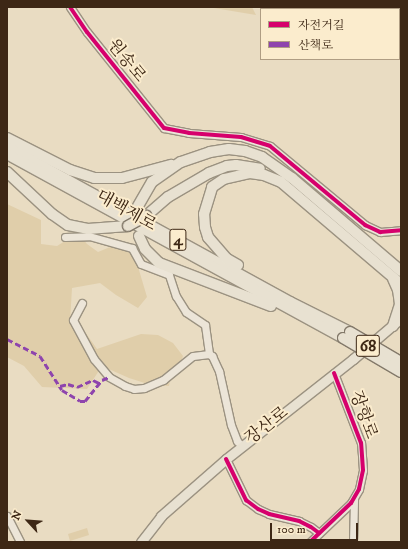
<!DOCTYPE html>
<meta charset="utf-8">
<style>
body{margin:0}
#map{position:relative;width:408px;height:549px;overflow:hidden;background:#e9dcc2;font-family:"IM FELL DW Pica","Noto Serif KR",serif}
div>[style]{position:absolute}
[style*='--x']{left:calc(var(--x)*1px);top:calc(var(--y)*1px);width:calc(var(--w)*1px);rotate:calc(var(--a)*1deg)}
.green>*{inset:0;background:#e0ceaa}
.roads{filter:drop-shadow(1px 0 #9b9281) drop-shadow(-1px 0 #9b9281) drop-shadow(0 1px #9b9281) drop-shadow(0 -1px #9b9281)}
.minor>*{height:7px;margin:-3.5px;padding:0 3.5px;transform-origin:3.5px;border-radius:3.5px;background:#ece5d8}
.major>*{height:9px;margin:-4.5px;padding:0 4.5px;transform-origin:4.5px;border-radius:4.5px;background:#e8e1d1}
.highway>*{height:10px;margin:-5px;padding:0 5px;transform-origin:5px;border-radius:5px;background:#e8e1d1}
.bridges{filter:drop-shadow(1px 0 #83796a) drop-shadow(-1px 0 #83796a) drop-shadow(0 1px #83796a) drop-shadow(0 -1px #83796a)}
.highway-bridge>*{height:10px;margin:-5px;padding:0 5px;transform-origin:5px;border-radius:5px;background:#e8e1d1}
.quiet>*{height:3px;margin-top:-1.5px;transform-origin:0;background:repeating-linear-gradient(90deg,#8e44ad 0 6px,transparent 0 9px)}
.cycleway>*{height:4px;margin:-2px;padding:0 2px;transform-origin:2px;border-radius:2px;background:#d6006c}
span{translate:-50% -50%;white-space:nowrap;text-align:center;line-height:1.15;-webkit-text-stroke:4px #fbeccd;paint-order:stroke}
.shield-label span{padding:1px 3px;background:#fbeccd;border:1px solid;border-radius:3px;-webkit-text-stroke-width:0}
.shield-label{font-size:16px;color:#3d2715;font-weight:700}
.street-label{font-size:17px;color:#3d2715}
.frame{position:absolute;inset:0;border:8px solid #3d2715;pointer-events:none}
.legend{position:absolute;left:260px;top:8px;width:140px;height:52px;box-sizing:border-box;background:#fbeccd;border:1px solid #af9d83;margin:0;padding:5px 7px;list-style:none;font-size:12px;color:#3d2715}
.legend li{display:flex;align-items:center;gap:8px;height:20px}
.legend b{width:20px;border:1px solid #af9d83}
.north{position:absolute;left:8px;top:501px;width:40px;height:40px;-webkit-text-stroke:3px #fbeccd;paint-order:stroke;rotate:296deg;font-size:11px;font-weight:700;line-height:16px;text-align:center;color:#3d2715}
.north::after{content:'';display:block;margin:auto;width:14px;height:18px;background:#3d2715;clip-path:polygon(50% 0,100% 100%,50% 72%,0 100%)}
.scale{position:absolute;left:270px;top:523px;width:88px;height:18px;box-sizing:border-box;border:2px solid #3d2715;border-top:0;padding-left:5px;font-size:12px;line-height:14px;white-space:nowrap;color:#3d2715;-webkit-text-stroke:3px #fbeccd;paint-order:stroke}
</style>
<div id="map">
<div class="green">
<div style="clip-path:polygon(208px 7px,252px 7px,256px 15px)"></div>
<div style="clip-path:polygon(7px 204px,41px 220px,41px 244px,57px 246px,78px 233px,87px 244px,98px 252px,120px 243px,136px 260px,147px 297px,138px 308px,116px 295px,100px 283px,72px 288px,70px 322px,85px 332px,97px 349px,141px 334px,158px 335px,173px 343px,183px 356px,180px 365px,172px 369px,169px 386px,151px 385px,129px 378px,102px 366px,87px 389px,42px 387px,24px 366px,7px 357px)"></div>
<div style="clip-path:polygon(87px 528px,89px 535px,70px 541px,68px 534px)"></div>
</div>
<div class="roads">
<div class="minor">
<div style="--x:70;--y:7;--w:30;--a:56"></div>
<div style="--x:87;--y:32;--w:123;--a:51.3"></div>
<div style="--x:164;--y:128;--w:25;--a:11"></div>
<div style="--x:189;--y:133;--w:52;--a:4.4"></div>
<div style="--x:241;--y:137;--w:30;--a:17"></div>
<div style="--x:270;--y:146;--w:124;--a:39.7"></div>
<div style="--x:365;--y:225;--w:17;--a:25"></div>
<div style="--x:380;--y:232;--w:21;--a:-5"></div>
<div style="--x:393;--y:7;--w:2;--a:90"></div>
<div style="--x:301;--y:9;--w:2;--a:-63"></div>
<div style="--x:399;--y:25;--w:4;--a:56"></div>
<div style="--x:65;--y:237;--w:24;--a:-2"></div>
<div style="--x:89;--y:236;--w:45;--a:15.6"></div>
<div style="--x:132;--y:248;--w:18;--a:61"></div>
<div style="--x:141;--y:264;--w:30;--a:21"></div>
<div style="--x:169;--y:275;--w:22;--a:72"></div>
<div style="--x:176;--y:296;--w:19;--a:58"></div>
<div style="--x:186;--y:312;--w:23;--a:34"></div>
<div style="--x:205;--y:325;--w:29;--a:82"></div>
<div style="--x:82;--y:303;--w:19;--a:118"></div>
<div style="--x:73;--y:320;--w:44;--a:61.7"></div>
<div style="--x:94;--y:359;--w:23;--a:50"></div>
<div style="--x:109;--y:377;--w:18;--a:29"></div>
<div style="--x:125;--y:386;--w:9;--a:18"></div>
<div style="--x:134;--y:389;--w:10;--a:-6"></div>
<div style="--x:144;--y:388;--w:21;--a:-23"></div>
<div style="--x:163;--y:380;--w:38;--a:-39"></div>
<div style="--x:193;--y:356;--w:16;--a:-7"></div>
<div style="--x:209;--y:354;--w:4;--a:34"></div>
<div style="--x:212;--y:356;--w:17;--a:65"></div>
<div style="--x:219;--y:371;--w:55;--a:77.5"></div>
<div style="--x:231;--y:425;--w:17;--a:69"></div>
<div style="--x:237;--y:441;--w:7;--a:45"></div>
<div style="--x:226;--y:459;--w:46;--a:64"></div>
<div style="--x:246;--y:500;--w:15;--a:37"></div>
<div style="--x:258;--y:509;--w:12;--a:24"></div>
<div style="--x:269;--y:514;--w:31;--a:13"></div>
<div style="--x:299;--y:521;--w:13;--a:27"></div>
<div style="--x:311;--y:527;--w:10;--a:37"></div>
<div style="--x:7;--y:516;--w:29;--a:63"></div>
<div style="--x:310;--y:542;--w:57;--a:-43.6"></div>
<div style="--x:351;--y:503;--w:16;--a:-60"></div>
<div style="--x:359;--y:489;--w:19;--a:-78"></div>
<div style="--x:363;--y:470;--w:27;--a:-94"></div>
<div style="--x:361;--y:443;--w:75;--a:-111.1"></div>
<div style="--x:353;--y:542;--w:42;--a:-88.6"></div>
</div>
<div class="major">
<div style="--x:141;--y:542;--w:33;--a:-52"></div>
<div style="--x:161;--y:516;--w:86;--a:-41.2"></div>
<div style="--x:226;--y:459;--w:162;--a:-38.2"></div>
<div style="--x:353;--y:359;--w:63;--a:-40.5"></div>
</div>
<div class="highway">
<div style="--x:7;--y:138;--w:71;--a:26.9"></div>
<div style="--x:70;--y:170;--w:25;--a:18"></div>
<div style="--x:94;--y:178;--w:28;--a:0"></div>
<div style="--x:122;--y:178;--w:51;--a:-14.9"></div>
<div style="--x:7;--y:147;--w:323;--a:28.7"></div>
<div style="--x:290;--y:302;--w:67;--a:26.6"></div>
<div style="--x:7;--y:154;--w:383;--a:28.7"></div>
<div style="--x:7;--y:172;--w:62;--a:43"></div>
<div style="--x:52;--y:214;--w:19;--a:35"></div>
<div style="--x:68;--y:225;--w:20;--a:11"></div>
<div style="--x:88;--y:229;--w:40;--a:-4.3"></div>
<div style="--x:138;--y:206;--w:28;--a:-60"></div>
<div style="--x:152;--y:182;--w:35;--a:-35"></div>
<div style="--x:181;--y:162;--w:31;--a:-19"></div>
<div style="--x:210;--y:152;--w:19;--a:-9"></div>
<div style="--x:229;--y:149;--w:16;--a:7"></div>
<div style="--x:245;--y:151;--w:18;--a:19"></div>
<div style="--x:262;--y:157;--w:37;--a:35"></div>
<div style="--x:292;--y:178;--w:143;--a:40.5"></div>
<div style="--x:146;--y:216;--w:29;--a:-41"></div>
<div style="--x:168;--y:197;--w:48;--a:-30.3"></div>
<div style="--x:209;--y:173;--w:19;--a:-21"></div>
<div style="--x:227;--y:166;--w:9;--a:-6"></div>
<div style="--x:236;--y:165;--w:24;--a:9"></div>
<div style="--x:139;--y:236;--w:14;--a:65"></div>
<div style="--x:145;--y:249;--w:20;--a:45"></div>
<div style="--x:159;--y:263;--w:120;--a:21"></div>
<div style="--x:238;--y:265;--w:13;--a:-151"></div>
<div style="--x:227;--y:259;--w:29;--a:-131"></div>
<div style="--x:208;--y:237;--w:10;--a:-107"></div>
<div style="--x:205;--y:227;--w:13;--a:-94"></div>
<div style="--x:204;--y:214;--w:28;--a:-73"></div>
<div style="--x:212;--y:187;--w:14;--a:-34"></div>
<div style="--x:224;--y:179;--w:27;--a:-13"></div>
<div style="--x:250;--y:173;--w:14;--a:8"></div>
<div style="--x:264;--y:175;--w:18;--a:22"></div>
<div style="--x:281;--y:182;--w:157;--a:40.4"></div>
<div style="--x:393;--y:326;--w:23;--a:-72"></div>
<div style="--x:400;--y:304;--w:14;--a:-98"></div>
<div style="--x:398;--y:290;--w:12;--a:-114"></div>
</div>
</div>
<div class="bridges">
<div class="highway-bridge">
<div style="--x:128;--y:226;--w:21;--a:-29"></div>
<div style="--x:350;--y:332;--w:59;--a:30.5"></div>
<div style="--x:343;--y:338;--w:67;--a:30.4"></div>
</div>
</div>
<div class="quiet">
<div style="--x:7;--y:339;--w:37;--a:27"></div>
<div style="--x:40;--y:356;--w:40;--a:57.1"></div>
<div style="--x:62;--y:390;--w:21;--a:31"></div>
<div style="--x:80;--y:401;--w:5;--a:0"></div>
<div style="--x:85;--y:401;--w:27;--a:-51"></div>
<div style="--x:102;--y:380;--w:8;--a:-23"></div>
<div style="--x:60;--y:386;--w:8;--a:-14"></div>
<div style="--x:68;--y:384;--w:9;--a:18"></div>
<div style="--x:77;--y:387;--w:17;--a:-24"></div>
<div style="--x:93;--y:380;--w:7;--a:27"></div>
</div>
<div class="cycleway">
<div style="--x:70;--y:7;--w:30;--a:56"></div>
<div style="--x:87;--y:32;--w:123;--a:51.3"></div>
<div style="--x:164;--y:128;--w:25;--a:11"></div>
<div style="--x:189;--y:133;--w:52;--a:4.4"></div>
<div style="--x:241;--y:137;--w:30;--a:17"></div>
<div style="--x:270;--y:146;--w:124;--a:39.7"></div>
<div style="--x:365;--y:225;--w:17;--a:25"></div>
<div style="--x:380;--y:232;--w:21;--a:-5"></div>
<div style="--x:226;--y:459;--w:46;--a:64"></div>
<div style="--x:246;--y:500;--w:15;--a:37"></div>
<div style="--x:258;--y:509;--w:12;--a:24"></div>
<div style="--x:269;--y:514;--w:31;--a:13"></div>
<div style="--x:299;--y:521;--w:13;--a:27"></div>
<div style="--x:311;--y:527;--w:10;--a:37"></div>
<div style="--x:310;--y:542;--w:57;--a:-43.6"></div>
<div style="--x:351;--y:503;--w:16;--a:-60"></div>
<div style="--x:359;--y:489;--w:19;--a:-78"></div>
<div style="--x:363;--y:470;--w:27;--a:-94"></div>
<div style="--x:361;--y:443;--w:75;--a:-111.1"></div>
</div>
<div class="shield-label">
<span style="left:178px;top:240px">4</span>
<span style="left:368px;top:346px">68</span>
</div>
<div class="street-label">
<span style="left:126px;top:61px;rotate:51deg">원송로</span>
<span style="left:126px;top:211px;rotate:29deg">대백제로</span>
<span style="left:363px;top:415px;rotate:70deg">장항로</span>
<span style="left:267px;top:426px;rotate:-38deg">장산로</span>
</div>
<div class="frame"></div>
<ul class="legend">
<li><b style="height:5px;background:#d6006c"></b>자전거길</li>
<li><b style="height:5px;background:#8e44ad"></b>산책로</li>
</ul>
<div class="north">N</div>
<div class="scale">100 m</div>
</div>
